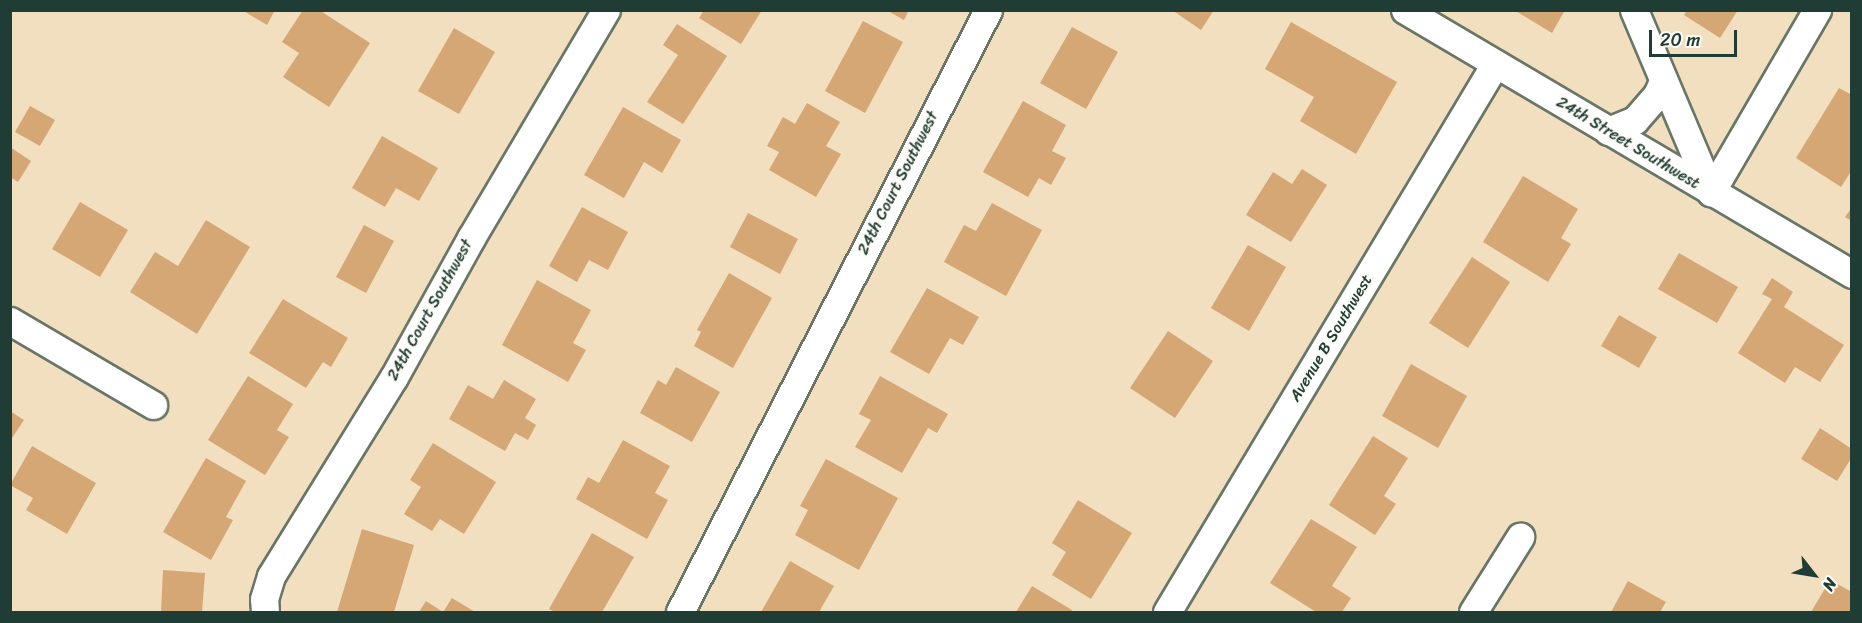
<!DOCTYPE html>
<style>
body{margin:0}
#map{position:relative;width:1862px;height:623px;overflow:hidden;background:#f1dfc0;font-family:Sriracha,sans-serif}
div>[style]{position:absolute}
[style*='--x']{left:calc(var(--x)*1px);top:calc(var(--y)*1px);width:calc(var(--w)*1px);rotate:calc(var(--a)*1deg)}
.building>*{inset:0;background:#d5a775}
.roads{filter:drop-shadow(2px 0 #687665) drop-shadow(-2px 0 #687665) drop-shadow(0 2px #687665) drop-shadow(0 -2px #687665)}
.street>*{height:27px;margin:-13.5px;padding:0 13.5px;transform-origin:13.5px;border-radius:13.5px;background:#fff}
span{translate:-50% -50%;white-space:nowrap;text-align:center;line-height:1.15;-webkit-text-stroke:4.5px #fdfcf7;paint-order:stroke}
.street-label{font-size:16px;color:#1f3d34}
.frame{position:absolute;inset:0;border:12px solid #1f3d34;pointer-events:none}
.north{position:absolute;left:1784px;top:545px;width:60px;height:60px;-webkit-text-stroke:4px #fdfcf7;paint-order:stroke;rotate:121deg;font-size:16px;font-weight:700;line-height:24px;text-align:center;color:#1f3d34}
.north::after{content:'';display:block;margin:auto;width:21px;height:27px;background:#1f3d34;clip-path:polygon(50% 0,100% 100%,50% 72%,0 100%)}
.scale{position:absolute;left:1649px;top:30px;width:88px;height:27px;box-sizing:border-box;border:3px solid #1f3d34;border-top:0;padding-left:8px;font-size:18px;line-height:21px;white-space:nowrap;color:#1f3d34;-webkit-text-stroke:4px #fdfcf7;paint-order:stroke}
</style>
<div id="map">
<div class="building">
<div style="clip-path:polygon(242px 10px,275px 10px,267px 25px)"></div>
<div style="clip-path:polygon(303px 10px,319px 10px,370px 43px,329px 107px,283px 77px,299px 53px,282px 42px)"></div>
<div style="clip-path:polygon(704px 10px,762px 10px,741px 44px,699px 18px)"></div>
<div style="clip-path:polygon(886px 10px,909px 10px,904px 20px)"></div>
<div style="clip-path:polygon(1172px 10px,1214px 10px,1201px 30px)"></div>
<div style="clip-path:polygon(1514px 10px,1565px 10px,1552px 33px)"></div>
<div style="clip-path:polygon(1687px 10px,1738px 10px,1720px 38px,1684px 15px)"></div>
<div style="clip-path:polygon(863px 21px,903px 42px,865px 113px,825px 91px)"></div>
<div style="clip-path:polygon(1291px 22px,1397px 82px,1356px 154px,1300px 121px,1314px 97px,1265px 69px)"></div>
<div style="clip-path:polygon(677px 24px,727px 56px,683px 124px,647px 102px,678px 55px,663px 45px)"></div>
<div style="clip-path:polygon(1072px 27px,1118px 52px,1086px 109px,1040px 83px)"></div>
<div style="clip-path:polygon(454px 28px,495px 52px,459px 114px,418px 91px)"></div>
<div style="clip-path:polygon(1839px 88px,1852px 95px,1852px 170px,1841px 187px,1796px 158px)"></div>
<div style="clip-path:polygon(1023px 101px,1066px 125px,1052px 151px,1066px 158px,1051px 185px,1039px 178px,1028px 197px,983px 172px)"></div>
<div style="clip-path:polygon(807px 103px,840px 122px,826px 146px,841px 154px,816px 197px,769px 170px,779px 152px,767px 146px,783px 117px,795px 124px)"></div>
<div style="clip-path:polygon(30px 106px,55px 120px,40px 146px,15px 132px)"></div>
<div style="clip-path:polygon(623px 107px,681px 140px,662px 173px,644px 162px,624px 198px,584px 175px)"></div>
<div style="clip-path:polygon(382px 136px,438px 168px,419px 201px,396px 188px,385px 207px,352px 188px)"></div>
<div style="clip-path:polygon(10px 147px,31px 161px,18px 182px,10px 177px)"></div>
<div style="clip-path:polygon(1302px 169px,1327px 185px,1291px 242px,1246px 215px,1273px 172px,1292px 184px)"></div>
<div style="clip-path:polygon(1523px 176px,1578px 209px,1561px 238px,1571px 244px,1548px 282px,1483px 242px)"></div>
<div style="clip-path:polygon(80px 202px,128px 230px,100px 277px,52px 249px)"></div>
<div style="clip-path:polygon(992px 203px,1042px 230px,1006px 296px,944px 262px,964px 225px,976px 231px)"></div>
<div style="clip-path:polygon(582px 207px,628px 232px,608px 270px,589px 260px,577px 282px,549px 266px)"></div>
<div style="clip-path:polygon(1852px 207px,1852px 221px,1845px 217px)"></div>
<div style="clip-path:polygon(748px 213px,798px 239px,780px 274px,730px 247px)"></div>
<div style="clip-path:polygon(206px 220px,250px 247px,197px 334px,130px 292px,155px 252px,178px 266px)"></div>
<div style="clip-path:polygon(364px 225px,394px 241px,366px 293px,336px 277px)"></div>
<div style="clip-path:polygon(1248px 245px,1286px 267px,1249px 331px,1211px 308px)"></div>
<div style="clip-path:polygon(1679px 253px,1738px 287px,1717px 323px,1658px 289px)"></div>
<div style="clip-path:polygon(1472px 257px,1510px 282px,1468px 348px,1429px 323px)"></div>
<div style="clip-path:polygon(729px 273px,772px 298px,733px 368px,694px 346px,701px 332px,697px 330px)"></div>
<div style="clip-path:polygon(1772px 278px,1793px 292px,1784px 307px,1844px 345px,1820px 382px,1795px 367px,1785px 383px,1738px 353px,1772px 299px,1762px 294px)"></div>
<div style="clip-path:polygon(537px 280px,591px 310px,573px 343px,586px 350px,568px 382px,502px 345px)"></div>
<div style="clip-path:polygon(927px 288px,979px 317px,963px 345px,950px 338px,929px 374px,890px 352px)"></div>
<div style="clip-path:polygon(283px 299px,348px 338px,331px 367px,323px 362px,306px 388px,249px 353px)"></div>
<div style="clip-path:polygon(1619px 315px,1657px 337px,1639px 368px,1601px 346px)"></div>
<div style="clip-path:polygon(1168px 331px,1213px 361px,1175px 418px,1130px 388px)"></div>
<div style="clip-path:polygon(1411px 364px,1467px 396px,1438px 448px,1382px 416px)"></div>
<div style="clip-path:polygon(676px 367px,720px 392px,692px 442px,640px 413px,658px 380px,666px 385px)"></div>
<div style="clip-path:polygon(248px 376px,293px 404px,277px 430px,289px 437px,265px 475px,208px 440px)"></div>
<div style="clip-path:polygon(880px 376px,948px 414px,937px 433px,928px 428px,902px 473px,855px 447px,871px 420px,859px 414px)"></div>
<div style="clip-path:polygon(504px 380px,536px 399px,525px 418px,536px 425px,528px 440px,515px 433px,505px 451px,449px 419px,468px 385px,493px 399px)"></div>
<div style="clip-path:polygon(10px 411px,24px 420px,10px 441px)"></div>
<div style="clip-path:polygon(1820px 428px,1852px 449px,1852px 457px,1837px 481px,1801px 459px)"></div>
<div style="clip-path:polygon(1373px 436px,1408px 458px,1384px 496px,1396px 504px,1375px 535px,1329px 505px)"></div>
<div style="clip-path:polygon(623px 440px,670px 466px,655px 493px,668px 500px,647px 539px,576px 499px,588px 477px,599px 483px)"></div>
<div style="clip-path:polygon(433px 443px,496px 482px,464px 534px,440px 519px,432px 531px,404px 514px,421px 487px,410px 480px)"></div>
<div style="clip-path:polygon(32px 446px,96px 483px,67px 534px,26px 510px,33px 498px,10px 485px)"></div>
<div style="clip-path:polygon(206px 458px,246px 481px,226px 517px,233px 520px,211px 560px,163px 532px)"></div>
<div style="clip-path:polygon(826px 459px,898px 498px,859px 570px,795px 535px,808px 510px,800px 506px)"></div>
<div style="clip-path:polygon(1078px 500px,1132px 533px,1091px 599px,1052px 575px,1066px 552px,1052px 543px)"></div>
<div style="clip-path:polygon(1311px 519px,1357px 547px,1332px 586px,1351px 598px,1342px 612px,1316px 612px,1270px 583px)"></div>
<div style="clip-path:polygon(362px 529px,414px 545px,394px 612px,337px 612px)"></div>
<div style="clip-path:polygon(592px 533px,634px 557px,602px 612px,555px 612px,549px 609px)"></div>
<div style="clip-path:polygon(790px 561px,834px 586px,819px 612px,761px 612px)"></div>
<div style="clip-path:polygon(163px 570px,205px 573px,202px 612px,161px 612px)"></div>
<div style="clip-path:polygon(1830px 580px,1852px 592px,1852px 612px,1811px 612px)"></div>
<div style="clip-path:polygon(1628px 581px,1666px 602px,1660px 612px,1611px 612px)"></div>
<div style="clip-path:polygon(1032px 586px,1072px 610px,1071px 612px,1016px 612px)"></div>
<div style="clip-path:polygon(452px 598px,475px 612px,419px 612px,426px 601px,443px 612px)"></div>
</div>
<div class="roads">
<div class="street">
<div style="--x:1405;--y:10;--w:519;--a:30.57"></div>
<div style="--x:1634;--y:10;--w:198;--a:67.1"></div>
<div style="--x:1608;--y:131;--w:29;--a:-22"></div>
<div style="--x:1635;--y:120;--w:33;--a:-49"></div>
<div style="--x:1657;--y:95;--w:13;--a:-67"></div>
<div style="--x:1711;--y:192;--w:211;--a:-59.8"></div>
<div style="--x:10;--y:321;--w:166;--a:30.4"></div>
<div style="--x:265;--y:612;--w:13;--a:-94"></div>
<div style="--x:264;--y:599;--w:24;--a:-73"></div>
<div style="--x:271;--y:576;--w:234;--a:-58.3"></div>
<div style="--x:394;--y:377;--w:159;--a:-61"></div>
<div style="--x:471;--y:238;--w:265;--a:-59.4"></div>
<div style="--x:680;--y:612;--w:676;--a:-62.9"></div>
<div style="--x:1167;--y:612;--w:639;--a:-59.1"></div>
<div style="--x:1473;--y:612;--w:89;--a:-57.9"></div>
</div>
</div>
<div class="street-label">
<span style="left:1628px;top:143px;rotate:31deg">24th Street Southwest</span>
<span style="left:898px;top:183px;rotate:-63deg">24th Court Southwest</span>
<span style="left:430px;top:310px;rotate:-61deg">24th Court Southwest</span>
<span style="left:1331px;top:338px;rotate:-59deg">Avenue B Southwest</span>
</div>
<div class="frame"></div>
<div class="north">N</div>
<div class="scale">20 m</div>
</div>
